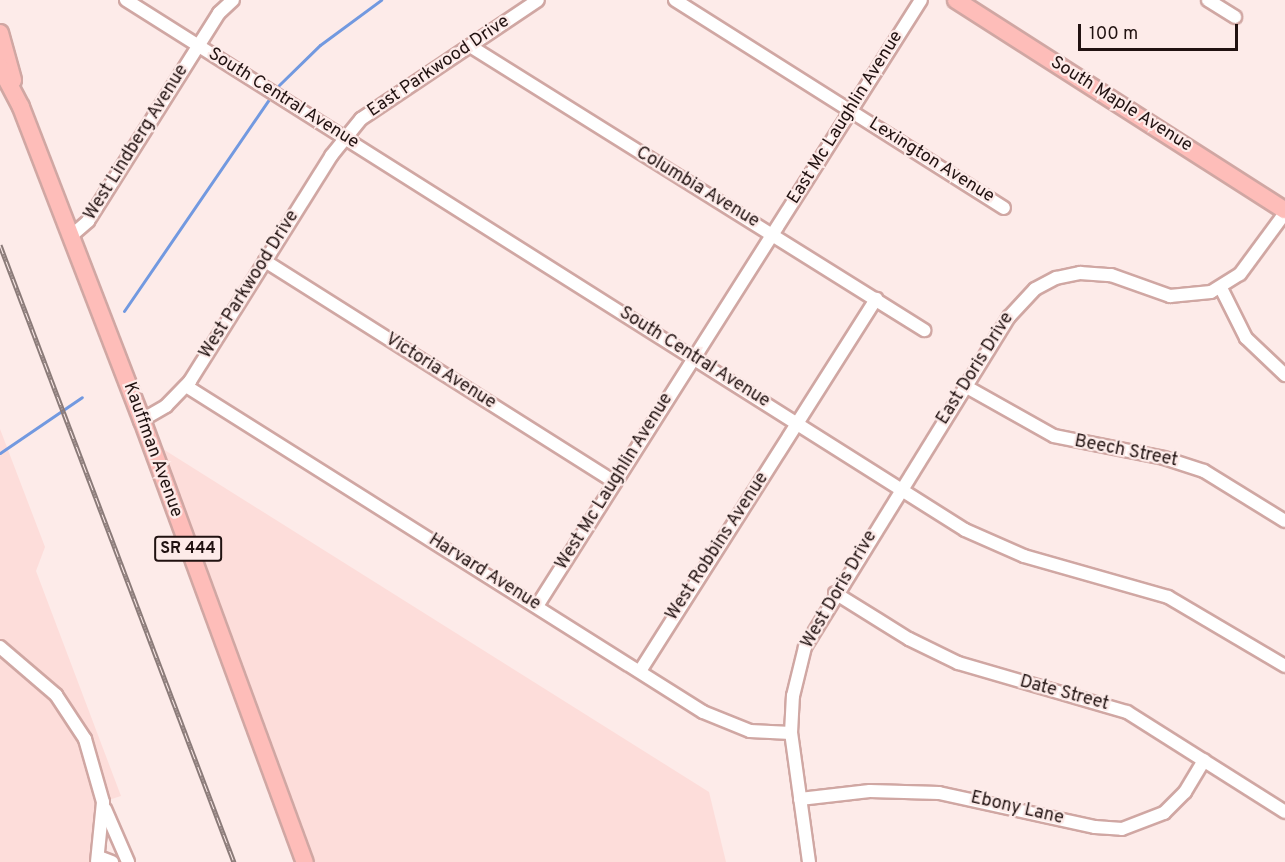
<!DOCTYPE html>
<style>
body{margin:0}
#map{position:relative;width:1285px;height:862px;overflow:hidden;background:#fdebe9;font-family:Overpass,sans-serif}
div>[style]{position:absolute}
[style*='--x']{left:calc(var(--x)*1px);top:calc(var(--y)*1px);width:calc(var(--w)*1px);rotate:calc(var(--a)*1deg)}
.built>*{inset:0;background:#fdddda}
.stream>*{height:3px;margin:-1.5px;padding:0 1.5px;transform-origin:1.5px;border-radius:1.5px;background:#7299e0}
.roads{filter:drop-shadow(2px 0 #d0a7a3) drop-shadow(-2px 0 #d0a7a3) drop-shadow(0 2px #d0a7a3) drop-shadow(0 -2px #d0a7a3)}
.minor>*{height:12px;margin:-6px;padding:0 6px;transform-origin:6px;border-radius:6px;background:#fff}
.major>*{height:16px;margin:-8px;padding:0 8px;transform-origin:8px;border-radius:8px;background:#febdb9}
.rail>*{height:5px;margin-top:-2.5px;transform-origin:0;background:repeating-linear-gradient(90deg,#fdebe9 0 9px,#8b7b79 0 18px);box-sizing:border-box;border-block:2px solid #8b7b79}
span{translate:-50% -50%;white-space:nowrap;text-align:center;line-height:1.15;-webkit-text-stroke:4.5px #fdebe9;paint-order:stroke}
.shield-label span{padding:2px 4px;background:#fdebe9;border:2px solid;border-radius:4px;-webkit-text-stroke-width:0}
.shield-label{font-size:16px;color:#211211;font-weight:700}
.street-label{font-size:18px;color:#211211}
.scale{position:absolute;left:1078px;top:24px;width:160px;height:27px;box-sizing:border-box;border:3px solid #211211;border-top:0;padding-left:8px;font-size:18px;line-height:21px;white-space:nowrap;color:#211211;-webkit-text-stroke:4px #fdebe9;paint-order:stroke}
</style>
<div id="map">
<div class="built">
<div style="clip-path:polygon(0 429px,45px 547px,36px 571px,121px 796px,96px 804px,91px 862px,0 862px)"></div>
<div style="clip-path:polygon(163px 449px,709px 792px,726px 862px,294px 862px,145px 456px)"></div>
</div>
<div class="stream">
<div style="--x:279;--y:85;--w:57;--a:-44.3"></div>
<div style="--x:320;--y:45;--w:76;--a:-36.4"></div>
<div style="--x:124;--y:311;--w:255;--a:-55.6"></div>
<div style="--x:0;--y:453;--w:99;--a:-34.3"></div>
</div>
<div class="roads">
<div class="minor">
<div style="--x:126;--y:0;--w:992;--a:32.28"></div>
<div style="--x:965;--y:530;--w:64;--a:23.8"></div>
<div style="--x:1024;--y:556;--w:150;--a:15.9"></div>
<div style="--x:1168;--y:597;--w:136;--a:30.5"></div>
<div style="--x:675;--y:0;--w:389;--a:32.3"></div>
<div style="--x:1208;--y:0;--w:32;--a:32"></div>
<div style="--x:470;--y:46;--w:536;--a:32.03"></div>
<div style="--x:71;--y:236;--w:23;--a:-41"></div>
<div style="--x:88;--y:221;--w:246;--a:-57.8"></div>
<div style="--x:219;--y:13;--w:19;--a:-43"></div>
<div style="--x:265;--y:261;--w:414;--a:32.3"></div>
<div style="--x:1221;--y:288;--w:56;--a:63.4"></div>
<div style="--x:1246;--y:338;--w:54;--a:43.5"></div>
<div style="--x:186;--y:386;--w:611;--a:32.23"></div>
<div style="--x:703;--y:712;--w:51;--a:22"></div>
<div style="--x:750;--y:731;--w:41;--a:2.8"></div>
<div style="--x:965;--y:386;--w:102;--a:29.3"></div>
<div style="--x:1054;--y:436;--w:112;--a:11.3"></div>
<div style="--x:1164;--y:458;--w:42;--a:18"></div>
<div style="--x:1204;--y:471;--w:95;--a:31.7"></div>
<div style="--x:142;--y:420;--w:28;--a:-30"></div>
<div style="--x:166;--y:406;--w:35;--a:-46"></div>
<div style="--x:190;--y:381;--w:266;--a:-57.9"></div>
<div style="--x:331;--y:156;--w:48;--a:-51"></div>
<div style="--x:361;--y:119;--w:213;--a:-33.9"></div>
<div style="--x:835;--y:593;--w:87;--a:31.9"></div>
<div style="--x:909;--y:639;--w:55;--a:26.1"></div>
<div style="--x:958;--y:663;--w:176;--a:16.2"></div>
<div style="--x:1127;--y:712;--w:187;--a:32.3"></div>
<div style="--x:537;--y:606;--w:717;--a:-57.64"></div>
<div style="--x:0;--y:647;--w:74;--a:40.6"></div>
<div style="--x:56;--y:695;--w:53;--a:56.6"></div>
<div style="--x:85;--y:739;--w:66;--a:74.1"></div>
<div style="--x:103;--y:802;--w:60;--a:95.7"></div>
<div style="--x:640;--y:671;--w:441;--a:-57.6"></div>
<div style="--x:800;--y:799;--w:70;--a:-6.5"></div>
<div style="--x:870;--y:791;--w:69;--a:1.7"></div>
<div style="--x:939;--y:793;--w:160;--a:12.3"></div>
<div style="--x:1095;--y:827;--w:27;--a:4"></div>
<div style="--x:1122;--y:829;--w:45;--a:-20.9"></div>
<div style="--x:1164;--y:813;--w:30;--a:-45"></div>
<div style="--x:1185;--y:792;--w:37;--a:-59"></div>
<div style="--x:105;--y:809;--w:58;--a:66.5"></div>
<div style="--x:99;--y:857;--w:14;--a:21"></div>
<div style="--x:809;--y:862;--w:130;--a:-97.9"></div>
<div style="--x:791;--y:733;--w:37;--a:-87"></div>
<div style="--x:793;--y:696;--w:50;--a:-76.2"></div>
<div style="--x:805;--y:647;--w:388;--a:-58.3"></div>
<div style="--x:1009;--y:317;--w:38;--a:-47"></div>
<div style="--x:1035;--y:289;--w:24;--a:-28"></div>
<div style="--x:1056;--y:278;--w:25;--a:-12"></div>
<div style="--x:1080;--y:273;--w:31;--a:4"></div>
<div style="--x:1111;--y:275;--w:63;--a:19.6"></div>
<div style="--x:1170;--y:296;--w:41;--a:-5.6"></div>
<div style="--x:1211;--y:292;--w:34;--a:-32"></div>
<div style="--x:1240;--y:274;--w:76;--a:-53.6"></div>
</div>
<div class="major">
<div style="--x:956;--y:0;--w:390;--a:32.6"></div>
<div style="--x:0;--y:33;--w:49;--a:74.5"></div>
<div style="--x:0;--y:67;--w:45;--a:62.3"></div>
<div style="--x:21;--y:107;--w:336;--a:68.9"></div>
<div style="--x:142;--y:420;--w:471;--a:69.8"></div>
</div>
</div>
<div class="rail">
<div style="--x:0;--y:245;--w:660;--a:69.23"></div>
</div>
<div class="shield-label">
<span style="left:188px;top:549px">SR 444</span>
</div>
<div class="street-label">
<span style="left:439px;top:67px;rotate:-34deg">East Parkwood Drive</span>
<span style="left:283px;top:99px;rotate:32deg">South Central Avenue</span>
<span style="left:1121px;top:105px;rotate:32deg">South Maple Avenue</span>
<span style="left:846px;top:118px;rotate:-58deg">East Mc Laughlin Avenue</span>
<span style="left:137px;top:143px;rotate:-58deg">West Lindberg Avenue</span>
<span style="left:931px;top:161px;rotate:32deg">Lexington Avenue</span>
<span style="left:697px;top:188px;rotate:31deg">Columbia Avenue</span>
<span style="left:250px;top:285px;rotate:-58deg">West Parkwood Drive</span>
<span style="left:694px;top:358px;rotate:32deg">South Central Avenue</span>
<span style="left:976px;top:369px;rotate:-58deg">East Doris Drive</span>
<span style="left:440px;top:372px;rotate:32deg">Victoria Avenue</span>
<span style="left:152px;top:450px;rotate:70deg">Kauffman Avenue</span>
<span style="left:1126px;top:452px;rotate:11deg">Beech Street</span>
<span style="left:615px;top:482px;rotate:-58deg">West Mc Laughlin Avenue</span>
<span style="left:718px;top:547px;rotate:-57deg">West Robbins Avenue</span>
<span style="left:484px;top:573px;rotate:32deg">Harvard Avenue</span>
<span style="left:840px;top:590px;rotate:-60deg">West Doris Drive</span>
<span style="left:1064px;top:694px;rotate:15deg">Date Street</span>
<span style="left:1017px;top:809px;rotate:13deg">Ebony Lane</span>
</div>
<div class="scale">100 m</div>
</div>
